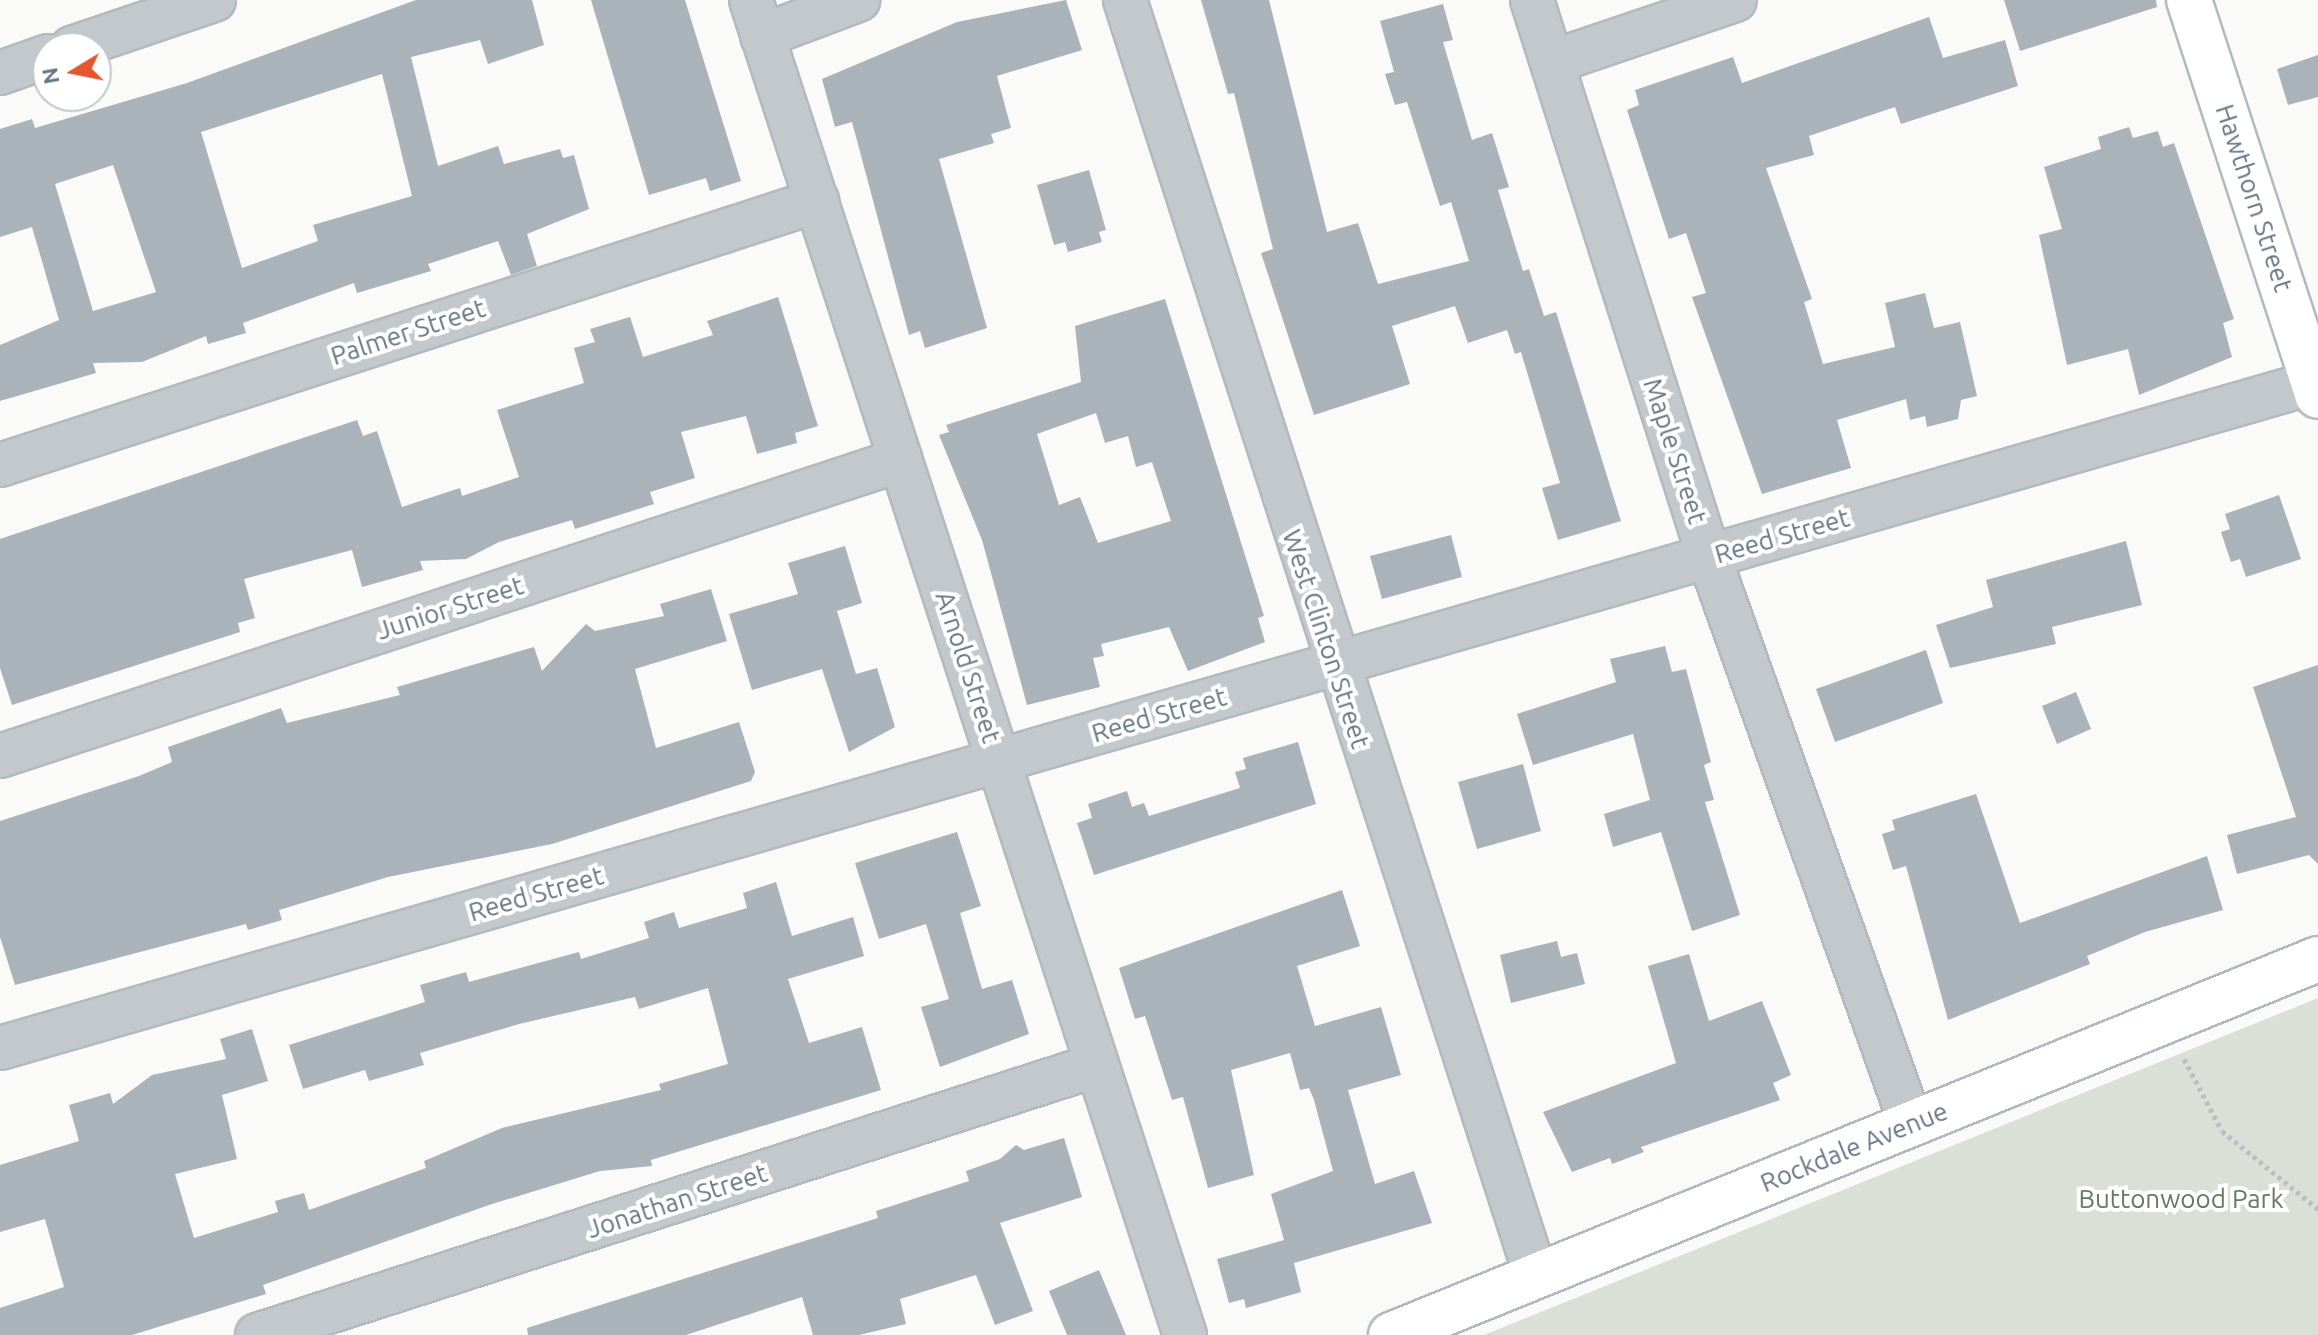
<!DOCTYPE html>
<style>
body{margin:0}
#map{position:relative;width:2318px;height:1335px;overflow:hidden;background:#fafaf8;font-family:Ubuntu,sans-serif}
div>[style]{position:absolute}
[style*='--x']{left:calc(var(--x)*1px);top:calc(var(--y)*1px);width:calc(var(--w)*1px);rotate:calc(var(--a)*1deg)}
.green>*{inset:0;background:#dadfd7}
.building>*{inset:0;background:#aab3b9}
.path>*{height:5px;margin-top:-2.5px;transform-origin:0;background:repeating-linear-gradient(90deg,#bbbfc2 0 4px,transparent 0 8px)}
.roads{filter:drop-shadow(2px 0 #b3babf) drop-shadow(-2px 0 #b3babf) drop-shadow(0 2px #b3babf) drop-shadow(0 -2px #b3babf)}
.street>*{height:42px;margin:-21px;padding:0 21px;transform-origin:21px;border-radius:21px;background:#c3c8cc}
.secondary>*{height:44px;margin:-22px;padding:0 22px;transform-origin:22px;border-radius:22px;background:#fff}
span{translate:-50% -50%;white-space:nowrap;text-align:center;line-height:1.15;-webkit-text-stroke:8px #fff;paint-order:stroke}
.street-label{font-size:26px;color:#657683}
.park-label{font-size:26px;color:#687a64}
.north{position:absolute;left:32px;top:32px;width:80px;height:80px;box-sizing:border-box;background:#fff;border:2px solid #c1c8cd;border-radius:50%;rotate:260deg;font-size:22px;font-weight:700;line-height:32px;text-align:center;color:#657683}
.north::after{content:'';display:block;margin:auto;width:28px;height:36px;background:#e4572e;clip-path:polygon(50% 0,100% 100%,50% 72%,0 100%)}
</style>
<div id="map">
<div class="green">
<div style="clip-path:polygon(2318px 998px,2318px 1335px,1484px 1335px)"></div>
</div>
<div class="building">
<div style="clip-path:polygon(evenodd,416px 0,532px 0,544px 45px,488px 64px,480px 40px,411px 57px,438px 166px,498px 146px,504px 164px,560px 149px,563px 158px,574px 155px,589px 209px,527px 234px,537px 266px,511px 275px,498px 241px,428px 264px,431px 271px,357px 293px,354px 283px,243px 323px,246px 333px,208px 344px,206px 336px,142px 362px,93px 363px,96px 373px,0 401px,0 345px,59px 320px,32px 227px,0 237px,0 129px,32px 119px,35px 128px,187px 83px,416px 0,382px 74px,412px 196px,313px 225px,318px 241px,242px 268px,201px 132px,382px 74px,416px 0,113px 165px,156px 292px,93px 311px,55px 184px,113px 165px)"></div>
<div style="clip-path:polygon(591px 0,685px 0,741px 181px,710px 191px,706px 178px,649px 195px)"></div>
<div style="clip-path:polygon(1066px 0,1082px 50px,997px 76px,1011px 128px,991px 134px,994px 143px,939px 159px,987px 328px,925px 348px,920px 331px,909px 335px,852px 122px,835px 127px,822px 79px,957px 22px)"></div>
<div style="clip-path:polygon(1201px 0,1269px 0,1327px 232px,1358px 223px,1378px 284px,1469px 261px,1451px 202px,1440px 206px,1407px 102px,1395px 105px,1385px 74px,1394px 72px,1380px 21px,1443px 4px,1453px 40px,1443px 42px,1472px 140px,1492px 133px,1509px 187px,1498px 190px,1523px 271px,1529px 269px,1544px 316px,1556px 312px,1621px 521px,1558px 540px,1542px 488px,1560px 483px,1521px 352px,1515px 354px,1507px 330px,1468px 343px,1455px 306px,1392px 326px,1410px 384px,1314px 415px,1261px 253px,1273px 249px,1234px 93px,1228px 94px)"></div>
<div style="clip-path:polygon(2004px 0,2156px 0,2157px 7px,2020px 51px)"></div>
<div style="clip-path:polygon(1929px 17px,1943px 58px,2005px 40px,2018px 86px,1901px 124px,1895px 107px,1809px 136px,1814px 155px,1766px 168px,1812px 299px,1804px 302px,1823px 364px,1895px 347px,1885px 303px,1925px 293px,1934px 328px,1960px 322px,1977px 396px,1961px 400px,1958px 419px,1927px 427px,1925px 416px,1910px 420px,1906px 399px,1837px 420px,1851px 468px,1762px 494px,1692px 297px,1706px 293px,1686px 233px,1669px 239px,1627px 110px,1639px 105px,1635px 90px,1733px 57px,1742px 83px)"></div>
<div style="clip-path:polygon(2318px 55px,2318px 97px,2288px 105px,2277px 69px)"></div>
<div style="clip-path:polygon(2129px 127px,2133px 138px,2158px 131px,2163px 147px,2174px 143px,2234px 319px,2223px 323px,2232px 357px,2139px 395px,2128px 349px,2067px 365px,2039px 235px,2062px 229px,2044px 167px,2101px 149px,2098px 137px)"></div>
<div style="clip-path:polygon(1089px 170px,1106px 230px,1099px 232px,1102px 242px,1068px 252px,1065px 242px,1054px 245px,1037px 185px)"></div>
<div style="clip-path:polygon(778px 297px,818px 426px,795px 433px,797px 443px,757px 454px,746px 416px,681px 432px,695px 478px,650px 492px,654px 504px,575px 529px,572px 520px,499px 542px,466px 559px,420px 561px,423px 570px,362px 587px,352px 550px,244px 579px,255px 618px,238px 623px,240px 632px,12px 705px,0 668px,0 539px,357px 420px,363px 436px,377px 431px,402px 507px,460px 488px,462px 496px,519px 477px,497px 410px,584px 383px,574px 348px,595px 342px,590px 329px,630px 317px,643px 357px,713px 335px,707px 321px)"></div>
<div style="clip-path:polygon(evenodd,1165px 299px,1264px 616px,1258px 618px,1265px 642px,1188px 671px,1169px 627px,1101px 644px,1104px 656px,1093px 658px,1100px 687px,1027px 705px,982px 540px,939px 435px,949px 432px,946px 425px,1081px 382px,1075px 326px,1165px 299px,1096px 413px,1105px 443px,1128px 436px,1136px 467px,1152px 462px,1171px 521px,1098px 543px,1080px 497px,1059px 505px,1037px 434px,1096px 413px)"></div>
<div style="clip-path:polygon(2279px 495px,2301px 559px,2246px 577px,2240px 559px,2231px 562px,2221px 532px,2230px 529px,2225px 514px)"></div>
<div style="clip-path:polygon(1451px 535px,1462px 577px,1382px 599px,1370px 556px)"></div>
<div style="clip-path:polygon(2126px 541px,2142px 605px,2052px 627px,2056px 644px,1950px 668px,1936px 625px,1993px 607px,1986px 580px)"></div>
<div style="clip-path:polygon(845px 546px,862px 603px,837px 611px,856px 674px,877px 668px,895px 727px,849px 752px,822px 669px,752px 690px,729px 614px,798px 594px,788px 563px)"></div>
<div style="clip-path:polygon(711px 589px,727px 641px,635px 669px,656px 748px,739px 722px,755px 772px,751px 781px,552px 844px,388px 877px,279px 910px,282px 920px,248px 930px,246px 924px,15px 985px,0 937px,0 821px,139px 776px,172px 762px,168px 747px,281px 708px,287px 723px,400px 695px,397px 687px,534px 647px,542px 671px,586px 624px,595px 631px,664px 616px,660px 604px)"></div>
<div style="clip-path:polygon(1665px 646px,1672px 672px,1686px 669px,1711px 762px,1704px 765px,1714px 800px,1705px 802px,1740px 915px,1692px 931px,1661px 832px,1613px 847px,1604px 814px,1650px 800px,1633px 734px,1533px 765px,1517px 714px,1616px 682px,1610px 659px)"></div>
<div style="clip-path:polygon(1926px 650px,1943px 703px,1835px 742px,1816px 689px)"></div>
<div style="clip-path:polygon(2318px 665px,2318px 864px,2309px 855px,2237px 874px,2227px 835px,2296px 817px,2253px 687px)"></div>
<div style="clip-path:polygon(2076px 692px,2091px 729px,2057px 744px,2042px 706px)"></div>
<div style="clip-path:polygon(1298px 742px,1316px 804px,1094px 875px,1077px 823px,1092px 818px,1088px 804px,1127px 791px,1132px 807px,1144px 803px,1149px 816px,1240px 788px,1235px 772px,1246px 769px,1243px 758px)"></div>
<div style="clip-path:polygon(1523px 764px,1541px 831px,1477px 849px,1458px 782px)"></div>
<div style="clip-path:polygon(1976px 794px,2020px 923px,2207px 856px,2223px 910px,2145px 932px,2087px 956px,2090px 964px,1948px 1020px,1906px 866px,1893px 870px,1882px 834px,1895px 830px,1892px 820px)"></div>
<div style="clip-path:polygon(957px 832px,981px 906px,960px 913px,982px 989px,1012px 980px,1029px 1034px,940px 1067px,921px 1007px,949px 999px,926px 924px,879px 939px,855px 863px)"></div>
<div style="clip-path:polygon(776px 882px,792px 936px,853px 917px,864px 956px,788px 979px,809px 1043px,862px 1027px,881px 1090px,651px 1160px,652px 1166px,600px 1171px,489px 1205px,263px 1285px,266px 1294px,132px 1335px,0 1335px,0 1308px,64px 1287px,45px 1219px,0 1232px,0 1165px,79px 1141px,69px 1105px,110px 1093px,113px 1104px,152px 1075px,226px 1059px,220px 1039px,252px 1029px,268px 1081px,222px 1095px,237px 1159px,175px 1174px,194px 1238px,278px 1212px,275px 1201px,304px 1193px,309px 1210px,426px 1168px,424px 1161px,502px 1128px,661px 1090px,659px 1084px,728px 1064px,708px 988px,639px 1009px,635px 997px,519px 1024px,420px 1053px,424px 1065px,369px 1081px,365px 1070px,303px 1089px,289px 1045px,425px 1002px,420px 985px,466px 972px,469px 982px,579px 952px,581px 959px,649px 938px,644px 922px,674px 912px,679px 928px,747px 908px,743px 893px)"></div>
<div style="clip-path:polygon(1342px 890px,1360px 946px,1297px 966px,1315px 1026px,1381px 1007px,1401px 1075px,1348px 1090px,1375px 1184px,1414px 1171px,1432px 1223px,1294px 1263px,1301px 1292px,1246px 1308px,1244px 1299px,1229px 1303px,1217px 1259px,1284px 1240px,1271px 1194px,1333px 1171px,1314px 1100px,1309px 1088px,1300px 1090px,1290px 1053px,1231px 1070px,1254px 1175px,1208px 1188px,1183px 1097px,1172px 1100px,1145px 1016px,1135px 1019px,1119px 968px)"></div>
<div style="clip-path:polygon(1557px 941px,1561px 957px,1577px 953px,1585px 984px,1511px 1003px,1500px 955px)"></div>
<div style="clip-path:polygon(1689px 954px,1709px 1021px,1762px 1001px,1791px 1075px,1773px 1083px,1780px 1100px,1641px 1147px,1644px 1152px,1612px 1164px,1610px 1158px,1572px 1172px,1543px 1112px,1676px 1063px,1648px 966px)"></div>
<div style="clip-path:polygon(1064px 1138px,1082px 1197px,1000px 1223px,1033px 1311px,995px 1325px,976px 1275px,900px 1299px,906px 1324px,859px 1335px,813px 1335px,802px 1297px,686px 1335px,528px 1335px,527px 1328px,878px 1218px,876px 1211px,969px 1181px,966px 1171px,1000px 1159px,1016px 1145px,1024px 1150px)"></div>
<div style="clip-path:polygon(1099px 1270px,1126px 1335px,1067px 1335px,1049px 1291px)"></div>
</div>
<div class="path">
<div style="--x:2184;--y:1059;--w:81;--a:62.2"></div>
<div style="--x:2222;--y:1131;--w:124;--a:39.1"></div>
</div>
<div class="roads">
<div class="street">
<div style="--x:751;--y:0;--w:1404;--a:71.99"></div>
<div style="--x:1125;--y:0;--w:1341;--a:72.15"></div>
<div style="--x:1532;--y:0;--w:584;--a:72.37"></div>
<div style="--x:1709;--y:557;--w:602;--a:70.39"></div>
<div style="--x:762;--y:36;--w:103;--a:-20.6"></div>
<div style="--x:72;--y:48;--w:150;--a:-18.7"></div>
<div style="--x:1552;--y:62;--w:193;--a:-18.7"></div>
<div style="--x:0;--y:73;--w:51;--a:-19.5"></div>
<div style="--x:0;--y:465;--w:859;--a:-17.91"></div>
<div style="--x:0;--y:756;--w:948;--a:-18.19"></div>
<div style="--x:0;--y:1048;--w:2412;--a:-16.05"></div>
<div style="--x:257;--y:1335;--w:882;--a:-17.82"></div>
</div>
<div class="secondary">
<div style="--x:2189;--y:0;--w:416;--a:72"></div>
<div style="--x:1391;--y:1335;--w:1000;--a:-22.08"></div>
</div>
</div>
<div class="street-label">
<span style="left:2254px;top:198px;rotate:72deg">Hawthorn Street</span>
<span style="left:408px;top:332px;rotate:-18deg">Palmer Street</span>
<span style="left:1675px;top:451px;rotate:72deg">Maple Street</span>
<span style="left:1782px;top:536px;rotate:-16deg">Reed Street</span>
<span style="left:450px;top:608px;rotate:-18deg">Junior Street</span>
<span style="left:1326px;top:639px;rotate:72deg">West Clinton Street</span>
<span style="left:968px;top:667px;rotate:72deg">Arnold Street</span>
<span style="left:1159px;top:715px;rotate:-16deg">Reed Street</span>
<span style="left:536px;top:894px;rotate:-16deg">Reed Street</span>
<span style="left:1854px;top:1147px;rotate:-22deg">Rockdale Avenue</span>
<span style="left:677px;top:1201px;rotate:-18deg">Jonathan Street</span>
</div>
<div class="park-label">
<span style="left:2181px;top:1199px">Buttonwood Park</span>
</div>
<div class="north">N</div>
</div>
